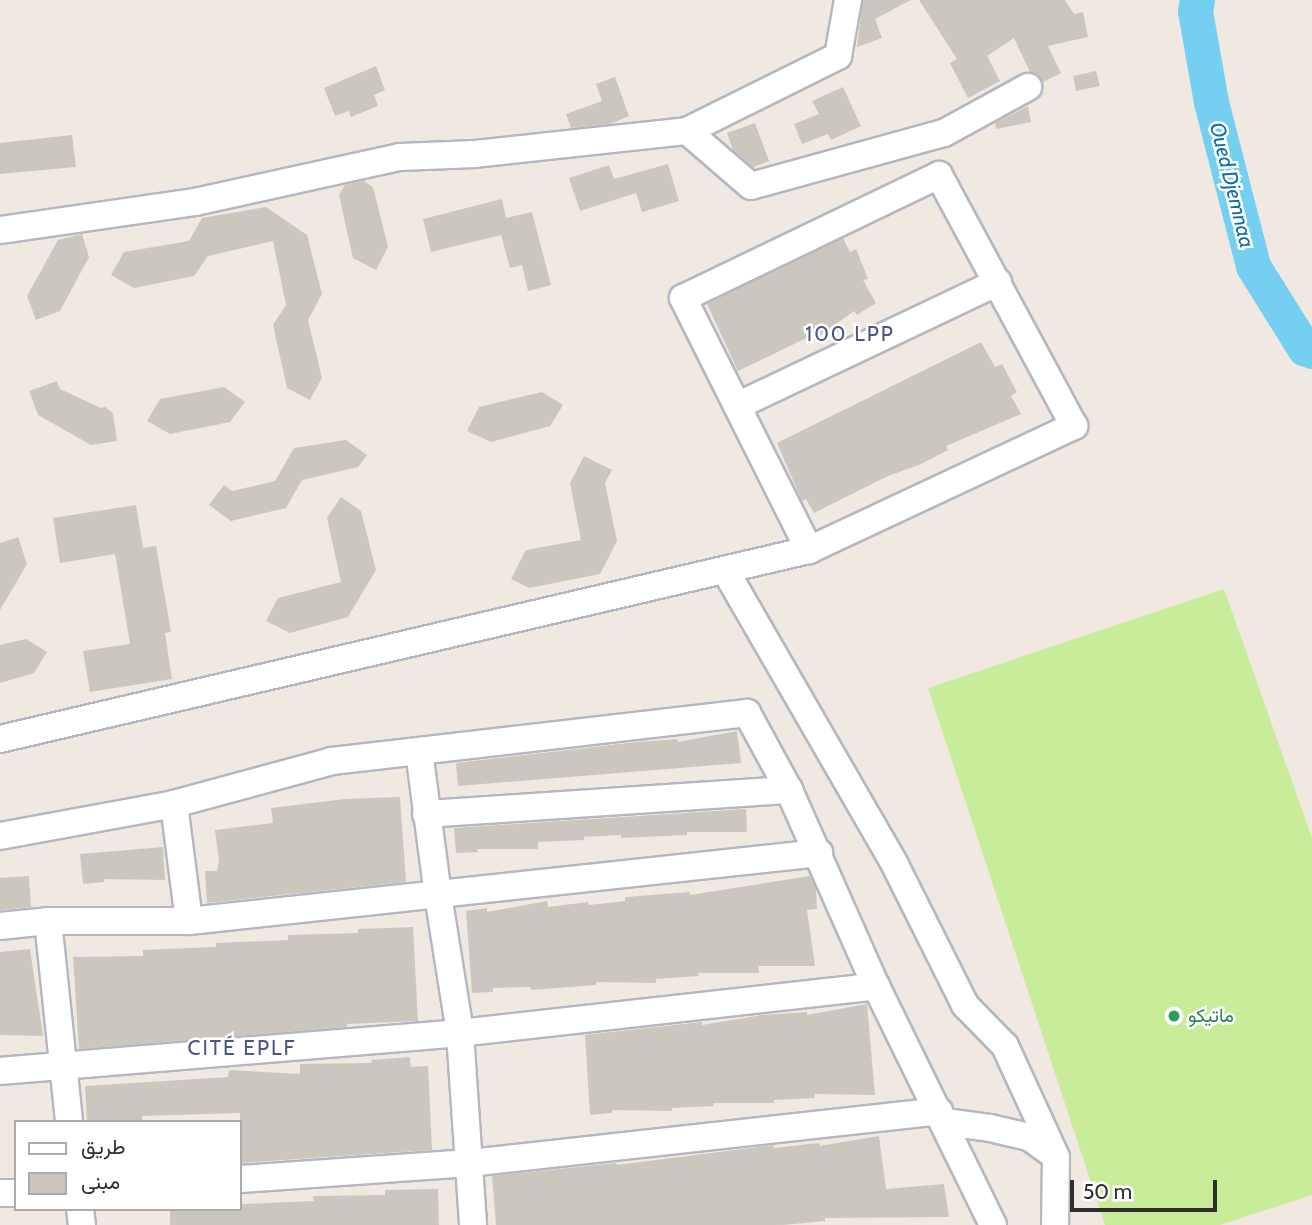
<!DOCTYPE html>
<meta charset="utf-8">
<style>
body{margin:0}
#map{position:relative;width:1312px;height:1225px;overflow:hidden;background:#efe9e1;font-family:Cabin,Vazirmatn,sans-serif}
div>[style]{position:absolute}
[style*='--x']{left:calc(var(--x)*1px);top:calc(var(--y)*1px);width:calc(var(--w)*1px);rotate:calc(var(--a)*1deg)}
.pitch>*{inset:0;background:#c9ec9a}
.river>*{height:35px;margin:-17.5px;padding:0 17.5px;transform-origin:17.5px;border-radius:17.5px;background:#75cff0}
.building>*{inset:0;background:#cbc7bf}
.roads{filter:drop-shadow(2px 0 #b4b7c1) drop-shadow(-2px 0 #b4b7c1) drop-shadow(0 2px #b4b7c1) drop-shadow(0 -2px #b4b7c1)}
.minor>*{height:26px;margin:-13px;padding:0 13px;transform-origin:13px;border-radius:13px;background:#fff}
.dots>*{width:19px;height:19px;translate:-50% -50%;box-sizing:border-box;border:4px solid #fff;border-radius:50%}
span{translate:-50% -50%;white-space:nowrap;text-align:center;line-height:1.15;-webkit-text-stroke:5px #fff;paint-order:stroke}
.leisure-label{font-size:19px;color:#27864d}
.left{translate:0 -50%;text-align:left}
.water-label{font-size:21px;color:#0d6fa3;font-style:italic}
.neighbourhood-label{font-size:21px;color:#4d5680;letter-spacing:2px}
.legend{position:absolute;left:14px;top:1120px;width:228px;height:91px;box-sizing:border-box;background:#fff;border:2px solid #ababab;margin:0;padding:9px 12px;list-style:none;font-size:21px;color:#2e2e2e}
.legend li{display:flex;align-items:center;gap:14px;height:35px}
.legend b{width:35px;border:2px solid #ababab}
.scale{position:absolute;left:1070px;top:1180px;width:147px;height:32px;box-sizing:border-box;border:4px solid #2e2e2e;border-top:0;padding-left:9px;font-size:21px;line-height:24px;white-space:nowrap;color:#2e2e2e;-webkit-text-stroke:5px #fff;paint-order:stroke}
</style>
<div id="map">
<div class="pitch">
<div style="clip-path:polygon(1224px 589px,1312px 838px,1312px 1195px,1220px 1225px,1105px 1225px,928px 688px)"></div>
</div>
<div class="river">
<div style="--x:1197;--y:0;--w:11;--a:100"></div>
<div style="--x:1195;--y:11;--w:92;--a:80"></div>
<div style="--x:1211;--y:102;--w:169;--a:75.6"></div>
<div style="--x:1253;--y:266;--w:97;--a:58.1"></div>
<div style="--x:1304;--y:348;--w:9;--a:21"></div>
</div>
<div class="building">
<div style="clip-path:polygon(863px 0,911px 0,875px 19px,882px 38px,857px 47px)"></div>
<div style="clip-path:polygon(919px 0,1065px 0,1074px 14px,1083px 12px,1088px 37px,1048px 46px,1061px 73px,1043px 82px,1037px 74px,1030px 72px,1014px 38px,987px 56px,1000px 81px,968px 98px,950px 63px,957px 59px)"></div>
<div style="clip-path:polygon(376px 66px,385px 90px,374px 95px,378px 106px,351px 117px,349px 111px,335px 116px,324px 88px)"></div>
<div style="clip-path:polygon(1096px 71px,1100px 86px,1076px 91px,1073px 76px)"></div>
<div style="clip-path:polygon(615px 77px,629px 116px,610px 124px,571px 128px,566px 114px,602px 101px,596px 84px)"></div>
<div style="clip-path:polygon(843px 87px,861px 126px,831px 140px,828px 134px,802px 144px,794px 124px,819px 114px,812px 101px)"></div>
<div style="clip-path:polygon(1028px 106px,1031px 122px,996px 129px,995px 123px)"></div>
<div style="clip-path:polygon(755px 123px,769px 161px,753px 167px,733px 150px,727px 133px)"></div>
<div style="clip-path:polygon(72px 135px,76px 167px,0 174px,0 143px)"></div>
<div style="clip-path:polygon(668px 164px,679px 201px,642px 212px,636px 193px,580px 211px,569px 178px,609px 165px,614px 179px)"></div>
<div style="clip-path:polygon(364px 181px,373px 187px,388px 247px,376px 270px,353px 258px,339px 195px,345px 185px)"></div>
<div style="clip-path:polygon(502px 199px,506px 218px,532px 212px,551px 285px,528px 291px,522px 265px,510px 268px,501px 235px,431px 252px,423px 219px)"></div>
<div style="clip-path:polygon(266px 207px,307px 235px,322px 294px,308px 320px,322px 378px,310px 400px,287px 388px,273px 325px,286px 305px,273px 241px,208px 256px,194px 276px,134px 288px,111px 275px,124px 252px,189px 241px,202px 218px)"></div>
<div style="clip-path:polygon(82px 234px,89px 257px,60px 311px,36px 320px,27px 296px,58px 240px)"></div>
<div style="clip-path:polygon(843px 238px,850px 252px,856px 249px,868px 279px,863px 280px,876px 303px,857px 315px,854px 311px,819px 336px,817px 333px,738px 371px,707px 304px)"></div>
<div style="clip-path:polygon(981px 342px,995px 367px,1002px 364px,1017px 392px,1011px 396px,1021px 414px,946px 446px,948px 450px,921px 464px,888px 476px,814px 513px,806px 499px,802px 501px,777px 443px)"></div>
<div style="clip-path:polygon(57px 381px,60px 389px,101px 408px,105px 407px,113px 413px,117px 441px,91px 445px,38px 415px,29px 391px)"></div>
<div style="clip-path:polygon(224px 387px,245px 402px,230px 422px,170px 434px,147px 421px,160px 399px)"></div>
<div style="clip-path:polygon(542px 392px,563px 405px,550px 426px,491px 442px,467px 431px,479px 407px)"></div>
<div style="clip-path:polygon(346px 440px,367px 455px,358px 467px,302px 480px,286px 508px,231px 521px,209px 505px,224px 485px,232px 491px,275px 481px,294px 448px)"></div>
<div style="clip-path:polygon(584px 456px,612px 470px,605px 483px,617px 541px,600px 574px,529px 588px,511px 579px,526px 550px,581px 540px,570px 483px)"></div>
<div style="clip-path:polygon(341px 497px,361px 511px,376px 570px,348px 617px,290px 633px,266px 621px,278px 598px,341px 582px,327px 518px)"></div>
<div style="clip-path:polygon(136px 505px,143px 548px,156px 546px,171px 632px,165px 633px,172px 679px,90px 692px,83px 651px,130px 644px,115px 554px,60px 563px,53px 518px)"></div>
<div style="clip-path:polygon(18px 537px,27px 564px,0 610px,0 543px)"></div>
<div style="clip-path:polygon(26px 639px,47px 652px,34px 673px,0 683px,0 645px)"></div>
<div style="clip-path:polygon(737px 731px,741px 763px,458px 786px,456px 763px,637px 742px,677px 739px,678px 742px)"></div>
<div style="clip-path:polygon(400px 797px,406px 882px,207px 903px,205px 871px,217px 871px,219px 860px,215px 830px,273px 823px,271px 808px,345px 799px)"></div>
<div style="clip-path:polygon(746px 809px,747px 832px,687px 832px,687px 835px,621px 838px,621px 835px,584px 837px,584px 840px,538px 842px,538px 849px,477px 849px,478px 852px,456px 853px,454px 828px)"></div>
<div style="clip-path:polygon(163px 847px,165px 880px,104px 879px,104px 882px,83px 884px,80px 854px)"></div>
<div style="clip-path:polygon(29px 876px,31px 907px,0 910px,0 878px)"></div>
<div style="clip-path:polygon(810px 876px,816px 889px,817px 909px,807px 910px,815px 966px,758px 966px,759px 973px,698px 973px,699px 976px,656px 979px,656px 983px,596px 982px,596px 985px,531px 990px,530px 987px,493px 988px,493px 992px,472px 993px,466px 911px,487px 908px,487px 912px,547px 901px,548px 907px,588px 902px,589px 905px,625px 901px,625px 897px,690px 892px,690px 895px)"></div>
<div style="clip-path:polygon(413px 927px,418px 1021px,347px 1024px,347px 1027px,79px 1049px,73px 957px,143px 956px,143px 950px,216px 947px,216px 943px,288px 940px,288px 935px,358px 933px,358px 929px)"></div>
<div style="clip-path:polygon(30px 949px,43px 1036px,0 1035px,0 952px)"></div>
<div style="clip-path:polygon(867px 1004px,875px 1095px,814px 1094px,815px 1098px,774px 1100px,774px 1103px,713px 1103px,714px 1106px,672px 1108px,672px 1111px,612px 1110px,612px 1113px,590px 1115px,585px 1035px,702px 1022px,702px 1025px,762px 1015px,807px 1012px,807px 1015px)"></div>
<div style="clip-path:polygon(410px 1057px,411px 1067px,428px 1066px,432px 1150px,240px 1163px,240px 1113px,142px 1116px,142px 1121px,87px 1122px,85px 1086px,228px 1077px,229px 1070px,300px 1074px,300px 1064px,372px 1063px,371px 1060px)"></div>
<div style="clip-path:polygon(879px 1136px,886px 1189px,944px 1184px,949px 1217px,825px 1218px,825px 1221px,783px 1225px,496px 1225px,492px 1176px,616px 1163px,617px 1165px,773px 1145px,774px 1148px,819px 1143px,820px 1146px)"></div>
<div style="clip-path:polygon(438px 1189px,439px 1225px,170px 1225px,170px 1210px,242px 1209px,242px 1204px,314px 1201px,313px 1196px,385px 1195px,385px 1190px)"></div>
</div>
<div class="roads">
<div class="minor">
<div style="--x:687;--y:131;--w:84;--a:40.7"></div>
<div style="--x:751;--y:186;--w:200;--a:-15.4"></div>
<div style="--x:944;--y:133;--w:96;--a:-28.7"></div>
<div style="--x:0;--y:230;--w:197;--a:-8.2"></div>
<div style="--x:195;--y:202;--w:210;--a:-12.4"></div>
<div style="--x:400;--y:157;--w:75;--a:-2.3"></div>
<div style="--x:475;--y:154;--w:213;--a:-6.2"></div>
<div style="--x:687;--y:131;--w:169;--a:-26.4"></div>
<div style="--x:838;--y:56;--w:57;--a:-79.9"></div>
<div style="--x:737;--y:406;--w:289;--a:-25.4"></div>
<div style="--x:725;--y:570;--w:340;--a:60"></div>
<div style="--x:895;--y:865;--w:157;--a:63.4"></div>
<div style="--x:965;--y:1005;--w:57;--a:45.7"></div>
<div style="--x:1005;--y:1046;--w:122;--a:65.3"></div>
<div style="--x:1056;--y:1157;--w:68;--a:90.8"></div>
<div style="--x:0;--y:739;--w:831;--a:-13.15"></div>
<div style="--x:809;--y:550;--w:293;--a:-25.1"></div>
<div style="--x:1074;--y:426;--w:285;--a:-118.3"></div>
<div style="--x:939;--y:175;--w:284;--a:154.3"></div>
<div style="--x:683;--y:298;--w:282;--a:63.4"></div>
<div style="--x:419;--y:751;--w:145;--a:82.5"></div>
<div style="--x:438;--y:895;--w:140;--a:80.9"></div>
<div style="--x:460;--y:1033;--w:192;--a:86.1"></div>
<div style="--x:174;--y:804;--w:118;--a:82.7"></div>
<div style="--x:426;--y:814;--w:364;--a:-3.8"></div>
<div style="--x:789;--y:790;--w:214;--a:66.1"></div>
<div style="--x:876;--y:986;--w:266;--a:63.9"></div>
<div style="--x:0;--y:836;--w:177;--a:-10.4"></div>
<div style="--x:174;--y:804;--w:164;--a:-15.2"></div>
<div style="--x:332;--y:761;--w:418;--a:-6.6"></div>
<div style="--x:747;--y:713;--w:88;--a:61.4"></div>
<div style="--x:48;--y:921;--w:202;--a:84"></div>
<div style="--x:0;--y:926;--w:48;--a:-5.9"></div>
<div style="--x:48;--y:921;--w:141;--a:0"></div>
<div style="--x:189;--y:921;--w:634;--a:-6.16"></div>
<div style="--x:0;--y:1071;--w:462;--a:-4.7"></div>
<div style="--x:460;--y:1033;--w:419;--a:-6.4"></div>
<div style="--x:945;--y:1122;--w:45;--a:7.6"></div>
<div style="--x:990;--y:1128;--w:40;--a:13"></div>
<div style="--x:1029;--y:1137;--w:32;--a:36"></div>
<div style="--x:240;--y:1179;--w:231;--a:-4"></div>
<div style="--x:470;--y:1163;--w:472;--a:-6.3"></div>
<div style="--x:0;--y:1193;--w:16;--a:0"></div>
<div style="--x:80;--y:1209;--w:16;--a:83"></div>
</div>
</div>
<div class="dots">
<div style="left:1174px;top:1016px;background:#2e9e5b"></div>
</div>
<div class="leisure-label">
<span class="left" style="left:1188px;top:1016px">ماتيكو</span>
</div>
<div class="water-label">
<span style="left:1232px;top:185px;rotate:76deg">Oued Djemnaa</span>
</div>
<div class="neighbourhood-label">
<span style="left:850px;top:334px">100 LPP</span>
<span style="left:242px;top:1048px">CITÉ EPLF</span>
</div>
<ul class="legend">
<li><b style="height:9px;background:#fff"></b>طريق</li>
<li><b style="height:19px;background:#cbc7bf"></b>مبنى</li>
</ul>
<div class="scale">50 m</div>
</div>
